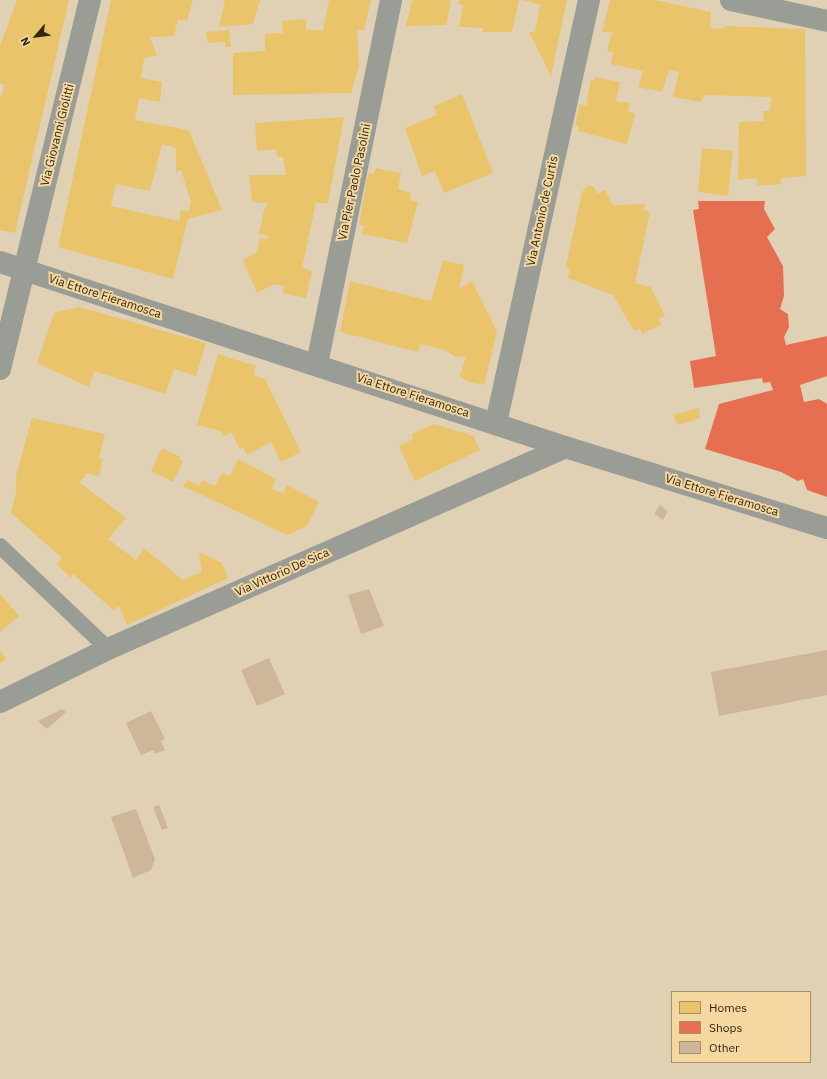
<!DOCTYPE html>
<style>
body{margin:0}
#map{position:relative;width:827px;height:1079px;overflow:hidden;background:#e1d1b4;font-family:"IBM Plex Sans",sans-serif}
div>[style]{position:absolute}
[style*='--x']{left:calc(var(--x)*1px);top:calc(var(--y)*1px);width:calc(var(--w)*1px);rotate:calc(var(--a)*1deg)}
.homes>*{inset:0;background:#e9c46a}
.shops>*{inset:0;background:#e76f51}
.building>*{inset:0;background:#cdb699}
.lane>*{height:16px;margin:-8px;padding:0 8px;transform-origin:8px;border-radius:8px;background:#9a9d95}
.street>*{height:22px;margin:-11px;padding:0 11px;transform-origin:11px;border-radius:11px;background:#9a9d95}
span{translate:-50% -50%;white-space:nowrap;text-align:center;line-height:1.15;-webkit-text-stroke:4px #f4d7a1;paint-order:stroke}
.street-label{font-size:12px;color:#322711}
.legend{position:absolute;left:671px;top:991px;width:140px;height:72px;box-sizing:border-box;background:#f4d7a1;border:1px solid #a69167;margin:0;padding:5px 7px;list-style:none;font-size:12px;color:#322711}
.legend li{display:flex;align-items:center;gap:8px;height:20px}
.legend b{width:20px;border:1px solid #a69167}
.north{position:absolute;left:16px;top:16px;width:40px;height:40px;-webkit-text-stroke:3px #f4d7a1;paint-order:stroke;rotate:242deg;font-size:11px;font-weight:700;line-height:16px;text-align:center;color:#322711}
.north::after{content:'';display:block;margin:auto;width:14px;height:18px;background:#322711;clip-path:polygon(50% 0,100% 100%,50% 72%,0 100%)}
</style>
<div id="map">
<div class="homes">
<div style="clip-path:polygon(17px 0,69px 0,15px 233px,0 230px,0 95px,2px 96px,4px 84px,0 83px,0 46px)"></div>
<div style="clip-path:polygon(evenodd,111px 0,193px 0,187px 21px,178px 19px,174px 36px,150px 37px,157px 55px,144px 58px,141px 78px,162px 82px,160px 102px,139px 98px,135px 120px,189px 130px,222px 210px,188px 219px,173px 279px,58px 247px,111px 0,162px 144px,176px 148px,176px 172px,181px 170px,191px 202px,188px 212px,181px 210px,179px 221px,111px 206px,116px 184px,150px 191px,162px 144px)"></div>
<div style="clip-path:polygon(225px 0,260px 0,253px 24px,219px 27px)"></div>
<div style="clip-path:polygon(329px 0,371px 0,364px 31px,357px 29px,359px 66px,351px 93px,233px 95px,233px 53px,265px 51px,265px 34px,283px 33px,282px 21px,306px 19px,306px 30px,323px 30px)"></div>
<div style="clip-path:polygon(412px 0,451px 0,446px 25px,406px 26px)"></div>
<div style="clip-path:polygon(459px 0,519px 0,512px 32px,482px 32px,484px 28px,459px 27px,463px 5px,458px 4px)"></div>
<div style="clip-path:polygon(523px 0,567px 0,551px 76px,529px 32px,535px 32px,540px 5px)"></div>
<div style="clip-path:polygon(610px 0,655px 0,711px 12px,710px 28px,724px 29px,724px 26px,805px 29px,806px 176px,781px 178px,781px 184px,757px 186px,757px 178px,738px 180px,739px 122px,764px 121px,763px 111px,770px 111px,771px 97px,704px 95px,701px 102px,673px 97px,679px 72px,669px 70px,662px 92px,638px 87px,643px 71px,611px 64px,613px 52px,607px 51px,612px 32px,602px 32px)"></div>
<div style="clip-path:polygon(229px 30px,231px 47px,226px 47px,225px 42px,208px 43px,206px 32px)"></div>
<div style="clip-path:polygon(595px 77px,620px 82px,616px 101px,630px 103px,628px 112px,635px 114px,627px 144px,578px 131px,579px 126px,575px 125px,580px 104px,586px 106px,591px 80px,595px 81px)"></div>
<div style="clip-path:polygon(462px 94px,493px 173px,444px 193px,435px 171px,422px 176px,405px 128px,437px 115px,434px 106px)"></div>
<div style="clip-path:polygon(344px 117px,328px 203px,316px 203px,302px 268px,312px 271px,306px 298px,283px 293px,284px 286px,274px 284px,257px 293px,243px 260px,257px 252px,260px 238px,267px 239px,268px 235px,259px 234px,264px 210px,268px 203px,252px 202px,249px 175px,286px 175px,283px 157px,277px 157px,276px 149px,257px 151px,255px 123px)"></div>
<div style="clip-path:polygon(702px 148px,733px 151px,728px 196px,698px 192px)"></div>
<div style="clip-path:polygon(376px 168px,401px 173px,398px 189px,411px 193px,410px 200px,418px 202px,407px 243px,362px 234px,364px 226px,359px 224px,368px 173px,374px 174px)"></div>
<div style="clip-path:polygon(588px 185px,594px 187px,598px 194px,605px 190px,613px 205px,646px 204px,643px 210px,650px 212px,635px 283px,651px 287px,665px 316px,658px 319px,662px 324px,642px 334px,640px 328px,634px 331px,613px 295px,568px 278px,570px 269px,566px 266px,582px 192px)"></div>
<div style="clip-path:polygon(443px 260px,464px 265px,459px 289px,472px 281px,497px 331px,484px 385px,469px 382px,460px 376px,466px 356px,455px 357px,445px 350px,420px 344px,418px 352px,340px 332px,350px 281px,431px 301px)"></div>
<div style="clip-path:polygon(79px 307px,206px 343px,196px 376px,174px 369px,165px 394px,94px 371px,89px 387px,37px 363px,54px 313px)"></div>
<div style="clip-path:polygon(218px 354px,256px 366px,253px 375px,265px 379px,301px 452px,281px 462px,271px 442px,247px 455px,243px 447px,240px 449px,231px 432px,223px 437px,221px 431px,197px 425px)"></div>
<div style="clip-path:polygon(699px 408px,700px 418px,678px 425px,673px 415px)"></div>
<div style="clip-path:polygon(32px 418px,105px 434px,99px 458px,103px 459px,99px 476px,85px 473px,85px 477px,79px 482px,126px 518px,108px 539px,136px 560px,144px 548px,183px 580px,202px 572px,199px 552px,222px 563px,228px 578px,127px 625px,119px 606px,113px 610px,73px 574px,71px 578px,57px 565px,62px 558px,11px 513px,16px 492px,16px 476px)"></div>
<div style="clip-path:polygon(434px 424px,474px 436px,480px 450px,415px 481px,399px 446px,413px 439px,412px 434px)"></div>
<div style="clip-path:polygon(162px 448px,181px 457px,179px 459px,183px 461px,173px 482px,151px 471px)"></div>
<div style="clip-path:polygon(238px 459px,276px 479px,272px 489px,283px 493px,287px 485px,319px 502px,307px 526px,287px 535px,183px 486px,187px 480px,199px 486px,202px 480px,215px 486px,222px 473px,230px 476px)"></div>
<div style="clip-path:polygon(0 594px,19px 616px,0 632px)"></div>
<div style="clip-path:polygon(0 651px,6px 658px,0 664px)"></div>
</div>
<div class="shops">
<div style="clip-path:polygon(698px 201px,765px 201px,764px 209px,775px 229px,767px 237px,783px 266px,784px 296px,780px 309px,788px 314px,789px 327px,784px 337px,786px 345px,827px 336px,827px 376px,800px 385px,804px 402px,819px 399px,827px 404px,827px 497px,807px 490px,803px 479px,798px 481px,781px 472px,705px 449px,719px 404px,773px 390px,770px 382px,763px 383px,762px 378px,694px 388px,690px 361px,716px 356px,693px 210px,699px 209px)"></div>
</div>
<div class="building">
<div style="clip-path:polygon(660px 505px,668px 511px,663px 520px,654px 514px)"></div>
<div style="clip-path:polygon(369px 589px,384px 626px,361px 634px,348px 595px)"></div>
<div style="clip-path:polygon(827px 650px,827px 695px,719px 716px,711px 672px)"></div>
<div style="clip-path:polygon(269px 658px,285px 694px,257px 706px,241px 670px)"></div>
<div style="clip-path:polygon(62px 709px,66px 712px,47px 729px,38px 721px)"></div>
<div style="clip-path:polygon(151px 711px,165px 739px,161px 741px,165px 750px,155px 754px,154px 750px,141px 755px,126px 723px)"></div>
<div style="clip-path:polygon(159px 805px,168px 828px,162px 830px,153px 807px)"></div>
<div style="clip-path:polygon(136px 809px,155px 859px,151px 870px,133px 878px,111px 817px)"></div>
</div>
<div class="lane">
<div style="--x:0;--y:546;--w:149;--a:43.6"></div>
</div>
<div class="street">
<div style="--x:731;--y:0;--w:98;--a:12.3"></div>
<div style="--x:0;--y:262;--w:595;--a:18.13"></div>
<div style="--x:565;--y:447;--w:274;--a:17.2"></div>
<div style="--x:317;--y:364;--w:371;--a:-78.5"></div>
<div style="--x:0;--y:369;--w:380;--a:-76.3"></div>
<div style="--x:496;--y:423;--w:433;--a:-77.6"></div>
<div style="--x:0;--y:702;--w:120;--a:-26.1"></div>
<div style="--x:108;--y:649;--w:500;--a:-23.8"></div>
</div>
<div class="street-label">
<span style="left:57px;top:135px;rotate:-76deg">Via Giovanni Giolitti</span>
<span style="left:354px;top:182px;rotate:-78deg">Via Pier Paolo Pasolini</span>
<span style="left:542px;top:211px;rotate:-78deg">Via Antonio de Curtis</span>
<span style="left:105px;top:296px;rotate:18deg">Via Ettore Fieramosca</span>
<span style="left:413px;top:395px;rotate:18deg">Via Ettore Fieramosca</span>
<span style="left:722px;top:495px;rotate:17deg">Via Ettore Fieramosca</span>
<span style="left:282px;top:572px;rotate:-24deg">Via Vittorio De Sica</span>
</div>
<ul class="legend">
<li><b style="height:11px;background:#e9c46a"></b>Homes</li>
<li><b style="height:11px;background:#e76f51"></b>Shops</li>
<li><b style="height:11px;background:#cdb699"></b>Other</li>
</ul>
<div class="north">N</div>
</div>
